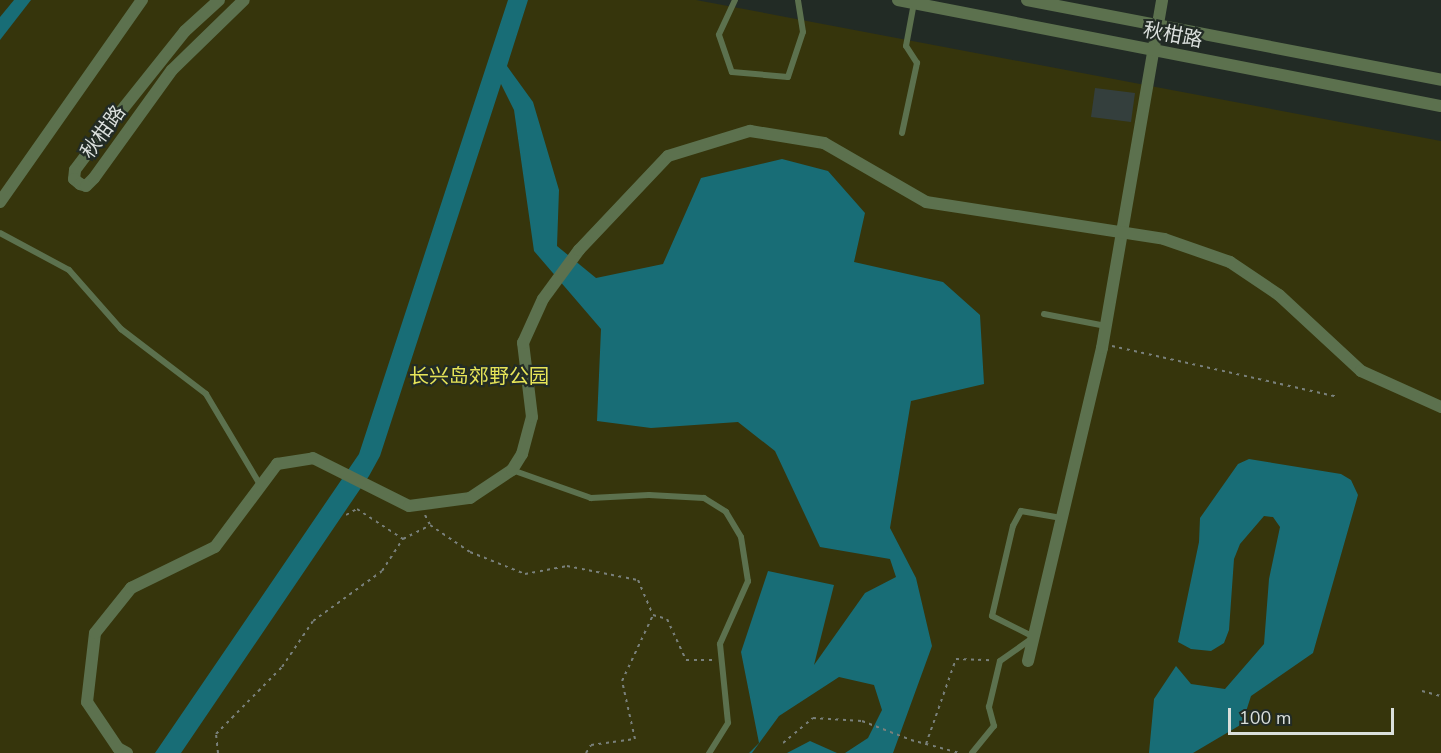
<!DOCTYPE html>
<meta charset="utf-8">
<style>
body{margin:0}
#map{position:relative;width:1441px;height:753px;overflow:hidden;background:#222b25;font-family:"Nunito Sans","Noto Sans SC",sans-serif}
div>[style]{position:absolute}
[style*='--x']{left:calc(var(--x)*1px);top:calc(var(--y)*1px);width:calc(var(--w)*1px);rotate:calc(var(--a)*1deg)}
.green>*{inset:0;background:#36350c}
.water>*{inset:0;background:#186d76}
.building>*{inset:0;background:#343f3d}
.path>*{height:2px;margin-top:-1px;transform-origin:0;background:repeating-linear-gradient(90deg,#79807b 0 3px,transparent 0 7.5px)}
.service>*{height:6px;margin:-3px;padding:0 3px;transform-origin:3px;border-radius:3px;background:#5c714e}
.minor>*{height:12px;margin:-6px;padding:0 6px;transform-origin:6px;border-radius:6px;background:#5c714e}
.tertiary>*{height:12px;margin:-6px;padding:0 6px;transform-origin:6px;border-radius:6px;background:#5c714e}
span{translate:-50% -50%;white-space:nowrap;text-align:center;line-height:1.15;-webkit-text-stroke:4.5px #222b25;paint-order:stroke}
.street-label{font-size:20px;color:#dadfdc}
.park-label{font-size:20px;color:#e6e458}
.scale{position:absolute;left:1228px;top:708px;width:166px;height:27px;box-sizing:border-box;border:3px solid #dadfdc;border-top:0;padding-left:8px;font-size:18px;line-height:21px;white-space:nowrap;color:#dadfdc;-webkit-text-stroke:4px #222b25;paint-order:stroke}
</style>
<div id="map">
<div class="green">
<div style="clip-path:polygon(0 0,696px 0,1441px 141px,1441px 753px,0 753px)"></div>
</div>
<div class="water">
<div style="clip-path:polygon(14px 0,31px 0,0 40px,0 17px)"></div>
<div style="clip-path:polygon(508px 0,528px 0,507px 66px,533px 102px,559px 190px,557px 246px,596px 278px,663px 264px,701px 178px,782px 159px,828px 171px,865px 213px,854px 262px,943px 282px,980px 315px,984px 384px,911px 401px,890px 528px,916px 578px,932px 646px,893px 753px,845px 753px,868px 738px,882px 710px,874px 685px,839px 677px,779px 716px,752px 753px,749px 753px,759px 743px,741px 652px,768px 571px,834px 585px,814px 665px,865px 593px,896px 577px,890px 559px,820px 547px,775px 451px,738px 422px,651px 428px,597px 421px,601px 329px,534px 251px,514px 110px,501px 84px,380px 456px,369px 476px,181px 753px,155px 753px,359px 454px)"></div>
<div style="clip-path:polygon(1249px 459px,1341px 474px,1351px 480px,1358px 495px,1313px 653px,1251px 696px,1242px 724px,1193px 753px,1149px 753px,1154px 699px,1176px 666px,1191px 684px,1225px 689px,1264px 644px,1269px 579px,1280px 527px,1273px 517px,1264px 516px,1240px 544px,1234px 559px,1229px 630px,1224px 643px,1211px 651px,1191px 649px,1178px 642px,1199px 542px,1200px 518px,1238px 464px)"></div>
<div style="clip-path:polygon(810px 741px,837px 753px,787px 753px)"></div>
</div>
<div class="building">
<div style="clip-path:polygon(1095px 88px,1135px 93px,1131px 122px,1091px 117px)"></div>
</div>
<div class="path">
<div style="--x:1112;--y:346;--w:232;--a:12.7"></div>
<div style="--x:346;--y:515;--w:13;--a:-29"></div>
<div style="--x:357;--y:509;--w:55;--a:33.1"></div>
<div style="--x:425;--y:515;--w:11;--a:63"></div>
<div style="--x:430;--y:525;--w:48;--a:34"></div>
<div style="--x:470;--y:552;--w:59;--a:21.8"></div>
<div style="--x:525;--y:574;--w:43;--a:-10.8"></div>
<div style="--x:567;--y:566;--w:72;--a:11.2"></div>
<div style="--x:638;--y:580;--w:38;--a:67"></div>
<div style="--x:653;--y:615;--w:15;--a:16"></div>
<div style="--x:667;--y:619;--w:45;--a:65.1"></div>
<div style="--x:686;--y:660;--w:28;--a:0"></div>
<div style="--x:1422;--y:691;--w:20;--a:15"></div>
<div style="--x:783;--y:743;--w:39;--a:-40"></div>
<div style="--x:813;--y:718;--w:49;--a:3.5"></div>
<div style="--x:862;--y:721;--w:53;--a:21.2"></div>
<div style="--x:911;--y:740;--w:51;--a:14.9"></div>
<div style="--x:926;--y:744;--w:90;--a:-70.6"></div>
<div style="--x:956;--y:659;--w:36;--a:2"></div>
<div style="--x:218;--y:753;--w:19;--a:-96"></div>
<div style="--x:216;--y:734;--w:94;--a:-45.4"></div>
<div style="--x:282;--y:667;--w:55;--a:-56"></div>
<div style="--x:313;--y:621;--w:85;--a:-35.9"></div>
<div style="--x:382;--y:571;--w:38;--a:-57"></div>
<div style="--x:403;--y:539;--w:29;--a:-27"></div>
<div style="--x:586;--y:753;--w:9;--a:-58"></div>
<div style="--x:591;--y:745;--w:44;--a:-7.8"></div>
<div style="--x:635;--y:739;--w:59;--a:-102.6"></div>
<div style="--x:622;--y:681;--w:73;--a:-64.8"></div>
</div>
<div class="service">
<div style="--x:735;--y:0;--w:38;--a:115"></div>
<div style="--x:719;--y:35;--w:39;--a:71"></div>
<div style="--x:732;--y:72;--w:56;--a:5.1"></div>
<div style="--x:788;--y:77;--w:47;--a:-71.6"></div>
<div style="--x:803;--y:32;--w:32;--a:-99"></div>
<div style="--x:902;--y:133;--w:72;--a:-77.9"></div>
<div style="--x:917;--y:63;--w:20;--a:-123"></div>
<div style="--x:906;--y:46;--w:44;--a:-79.5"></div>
<div style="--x:0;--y:233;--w:78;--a:28.2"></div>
<div style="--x:69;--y:270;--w:79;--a:48.6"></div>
<div style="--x:121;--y:329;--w:107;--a:37.4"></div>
<div style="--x:206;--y:394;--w:104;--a:59.2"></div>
<div style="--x:1044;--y:314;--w:63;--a:11"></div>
<div style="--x:512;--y:470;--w:84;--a:19.5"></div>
<div style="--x:591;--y:498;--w:58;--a:-3"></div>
<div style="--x:649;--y:495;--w:55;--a:3.1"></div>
<div style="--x:704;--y:498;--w:26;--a:32"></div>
<div style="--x:726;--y:512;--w:29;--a:59"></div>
<div style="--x:741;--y:537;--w:45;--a:81"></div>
<div style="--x:748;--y:581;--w:69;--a:114"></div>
<div style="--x:720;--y:644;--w:79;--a:84.2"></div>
<div style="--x:728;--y:723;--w:36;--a:122"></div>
<div style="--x:972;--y:753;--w:35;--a:-51"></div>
<div style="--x:994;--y:726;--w:20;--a:-105"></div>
<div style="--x:989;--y:707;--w:47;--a:-76.6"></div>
<div style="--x:1000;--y:661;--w:42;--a:-35.2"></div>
<div style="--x:1034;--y:637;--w:47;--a:-153.4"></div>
<div style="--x:992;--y:616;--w:92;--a:-76.9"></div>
<div style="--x:1013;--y:526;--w:17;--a:-62"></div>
<div style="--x:1021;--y:511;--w:41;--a:9.9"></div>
</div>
<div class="minor">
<div style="--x:0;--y:202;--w:247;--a:-54.9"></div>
<div style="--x:1028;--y:661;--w:322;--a:-76.7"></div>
<div style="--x:1102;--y:348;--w:353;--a:-80.2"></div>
<div style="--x:127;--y:753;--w:10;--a:-151"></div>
<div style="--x:118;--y:748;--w:55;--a:-124"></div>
<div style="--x:87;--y:702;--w:69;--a:-83.4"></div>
<div style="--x:95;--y:633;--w:58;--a:-51.3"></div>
<div style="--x:131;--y:588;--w:93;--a:-26"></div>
<div style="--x:215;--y:547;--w:104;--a:-53.2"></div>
<div style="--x:277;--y:464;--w:36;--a:-9"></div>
<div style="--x:313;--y:458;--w:107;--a:26.6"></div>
<div style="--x:409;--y:506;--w:62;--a:-7.5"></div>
<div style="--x:470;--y:498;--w:50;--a:-33.7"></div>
<div style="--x:512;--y:470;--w:19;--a:-58"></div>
<div style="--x:522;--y:454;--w:38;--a:-75"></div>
<div style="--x:532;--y:417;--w:75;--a:-96.9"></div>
<div style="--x:523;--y:343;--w:48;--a:-65.6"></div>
<div style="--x:543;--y:299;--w:61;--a:-53.7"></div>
<div style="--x:579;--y:250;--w:129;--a:-46.6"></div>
<div style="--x:668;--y:156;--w:86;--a:-17"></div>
<div style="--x:750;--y:131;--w:75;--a:9.2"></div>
<div style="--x:824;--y:143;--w:118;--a:30"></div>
<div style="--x:926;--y:202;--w:241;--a:8.8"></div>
<div style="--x:1164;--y:239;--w:70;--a:19.2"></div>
<div style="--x:1230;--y:262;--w:59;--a:34"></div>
<div style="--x:1279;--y:295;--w:112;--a:42.8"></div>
<div style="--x:1361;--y:371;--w:88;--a:24.2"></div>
</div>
<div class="tertiary">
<div style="--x:219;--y:0;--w:46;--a:137.6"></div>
<div style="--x:185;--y:31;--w:152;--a:128.6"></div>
<div style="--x:90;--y:150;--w:25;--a:127"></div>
<div style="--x:75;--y:170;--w:9;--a:96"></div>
<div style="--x:74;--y:179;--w:8;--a:40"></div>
<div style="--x:80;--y:184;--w:6;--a:18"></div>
<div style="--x:86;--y:186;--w:11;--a:-45"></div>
<div style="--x:94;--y:178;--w:133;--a:-54.2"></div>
<div style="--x:172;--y:70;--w:100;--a:-44.2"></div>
<div style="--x:898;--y:0;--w:553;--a:11.05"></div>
<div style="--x:1027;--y:0;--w:422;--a:10.9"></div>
</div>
<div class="street-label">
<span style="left:1173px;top:35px;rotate:11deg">秋柑路</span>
<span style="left:103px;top:132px;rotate:-54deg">秋柑路</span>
</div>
<div class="park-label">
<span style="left:479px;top:376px">长兴岛郊野公园</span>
</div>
<div class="scale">100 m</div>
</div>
